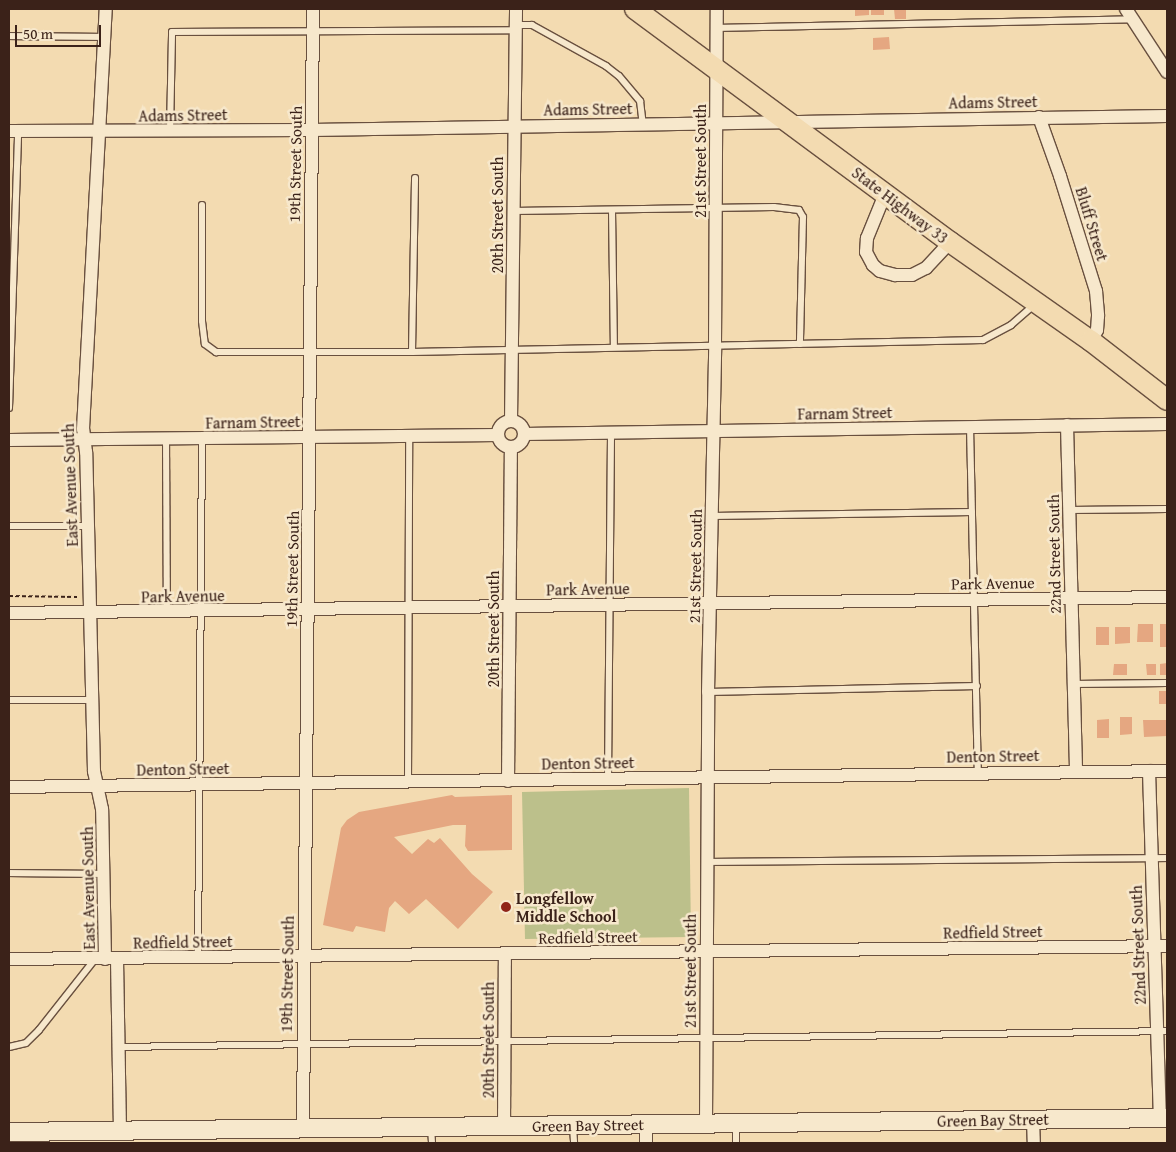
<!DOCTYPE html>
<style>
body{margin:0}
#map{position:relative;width:1176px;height:1152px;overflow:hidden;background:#f3dbb1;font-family:"Gentium Book Plus",serif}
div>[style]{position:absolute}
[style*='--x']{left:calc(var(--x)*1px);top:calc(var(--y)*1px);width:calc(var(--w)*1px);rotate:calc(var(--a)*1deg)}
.green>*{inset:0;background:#bcc08b}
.building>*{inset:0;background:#e5a781}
.path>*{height:2px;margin-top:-1px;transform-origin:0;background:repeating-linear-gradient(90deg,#3b2219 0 4px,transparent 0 6.5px)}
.roads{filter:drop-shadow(1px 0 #69503f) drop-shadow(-1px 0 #69503f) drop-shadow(0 1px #69503f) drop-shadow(0 -1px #69503f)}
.lane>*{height:6px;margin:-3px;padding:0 3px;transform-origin:3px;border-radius:3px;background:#f7e8cc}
.street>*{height:12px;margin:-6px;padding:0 6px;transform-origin:6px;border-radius:6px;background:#f7e8cc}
.street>.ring{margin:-6px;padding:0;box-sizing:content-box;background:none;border:12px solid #f7e8cc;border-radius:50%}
.secondary>*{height:18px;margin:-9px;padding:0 9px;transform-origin:9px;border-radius:9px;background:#f7e8cc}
.primary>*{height:20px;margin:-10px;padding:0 10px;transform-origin:10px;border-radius:10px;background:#f3dbb1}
.dots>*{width:14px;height:14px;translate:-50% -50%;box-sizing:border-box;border:2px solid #f7e8cc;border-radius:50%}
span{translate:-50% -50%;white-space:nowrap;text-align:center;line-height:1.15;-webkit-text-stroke:5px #f7e8cc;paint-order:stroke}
.street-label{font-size:16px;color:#3b2219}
.poi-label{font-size:16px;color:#3b2219;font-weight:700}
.left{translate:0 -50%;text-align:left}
.frame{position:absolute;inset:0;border:10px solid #3b2219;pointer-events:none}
.scale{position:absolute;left:15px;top:25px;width:86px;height:22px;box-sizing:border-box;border:2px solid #3b2219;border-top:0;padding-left:6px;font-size:15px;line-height:18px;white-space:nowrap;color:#3b2219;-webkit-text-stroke:4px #f7e8cc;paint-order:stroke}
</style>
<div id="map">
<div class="green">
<div style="clip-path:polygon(689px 788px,691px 937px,525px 939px,522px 792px)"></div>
</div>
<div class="building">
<div style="clip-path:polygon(855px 9px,869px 9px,869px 15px,855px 16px)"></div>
<div style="clip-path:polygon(871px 9px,884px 9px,884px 15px,871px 15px)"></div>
<div style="clip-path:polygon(894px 9px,906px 9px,906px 19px,895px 19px)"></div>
<div style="clip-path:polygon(889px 37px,890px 49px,873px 50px,873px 38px)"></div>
<div style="clip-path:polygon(1138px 624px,1153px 624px,1153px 642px,1137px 642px)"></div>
<div style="clip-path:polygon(1160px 624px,1167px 624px,1167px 647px,1160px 647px)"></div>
<div style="clip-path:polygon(1096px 627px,1109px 627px,1109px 645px,1096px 645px)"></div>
<div style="clip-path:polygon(1115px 627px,1130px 627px,1130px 643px,1115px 644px)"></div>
<div style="clip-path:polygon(1167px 663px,1167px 675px,1160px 675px,1160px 664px)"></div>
<div style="clip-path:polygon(1114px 664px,1127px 664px,1127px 675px,1113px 675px)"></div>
<div style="clip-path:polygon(1146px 664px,1156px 664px,1156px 675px,1147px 675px)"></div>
<div style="clip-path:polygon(1159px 691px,1167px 691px,1167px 704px,1159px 704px)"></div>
<div style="clip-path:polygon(1120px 717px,1132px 717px,1132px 734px,1120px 735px)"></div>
<div style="clip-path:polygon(1109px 719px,1109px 738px,1097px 738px,1097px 720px)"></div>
<div style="clip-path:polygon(1143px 720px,1167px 720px,1167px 736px,1144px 737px)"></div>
<div style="clip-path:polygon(452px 795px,455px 797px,512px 795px,512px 850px,468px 851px,465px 846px,466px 825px,453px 825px,394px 837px,412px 854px,428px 839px,434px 843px,440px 838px,472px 874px,493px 892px,458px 929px,426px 899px,409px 914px,395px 901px,389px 908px,385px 932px,356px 926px,353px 932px,323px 925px,341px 828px,347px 820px,359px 812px)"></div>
</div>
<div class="path">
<div style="--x:9;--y:596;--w:68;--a:0.8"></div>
</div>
<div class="roads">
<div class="lane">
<div style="--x:516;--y:25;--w:16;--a:0"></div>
<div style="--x:532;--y:25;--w:85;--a:29"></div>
<div style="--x:606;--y:66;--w:16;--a:38"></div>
<div style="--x:619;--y:76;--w:33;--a:50"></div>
<div style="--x:640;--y:101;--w:23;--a:83"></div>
<div style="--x:717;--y:28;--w:415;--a:-1.2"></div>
<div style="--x:9;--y:36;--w:96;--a:0.6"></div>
<div style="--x:170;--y:131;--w:99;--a:-88.8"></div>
<div style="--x:172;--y:32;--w:344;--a:-0.3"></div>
<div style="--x:202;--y:205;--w:116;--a:90"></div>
<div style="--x:202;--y:321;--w:23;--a:83"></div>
<div style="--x:205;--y:344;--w:14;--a:36"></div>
<div style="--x:216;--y:352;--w:196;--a:0"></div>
<div style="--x:412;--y:352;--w:571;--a:-1.2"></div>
<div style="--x:983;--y:340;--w:32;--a:-28"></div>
<div style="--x:1011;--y:325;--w:30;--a:-41"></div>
<div style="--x:612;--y:210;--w:137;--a:89.2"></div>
<div style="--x:513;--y:211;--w:261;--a:-0.9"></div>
<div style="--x:774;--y:207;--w:25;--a:7"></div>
<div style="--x:799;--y:210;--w:8;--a:60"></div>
<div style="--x:803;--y:217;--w:127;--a:91.4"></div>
<div style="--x:412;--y:352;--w:174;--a:-89"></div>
<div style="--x:9;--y:408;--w:277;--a:-88.1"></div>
<div style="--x:970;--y:427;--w:346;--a:88.7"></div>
<div style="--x:166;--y:439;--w:174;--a:89.7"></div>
<div style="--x:1069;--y:510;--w:98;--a:-0.6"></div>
<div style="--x:712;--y:516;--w:260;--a:-0.9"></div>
<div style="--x:9;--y:526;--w:79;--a:0"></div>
<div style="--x:1073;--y:684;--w:94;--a:-0.6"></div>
<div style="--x:708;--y:692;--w:269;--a:-1.3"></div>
<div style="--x:9;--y:700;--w:83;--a:0"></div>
<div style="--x:608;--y:779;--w:346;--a:-89.5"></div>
<div style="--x:408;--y:782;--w:345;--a:-89.8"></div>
<div style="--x:707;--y:862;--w:460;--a:-0.5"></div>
<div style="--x:9;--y:873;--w:94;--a:0.6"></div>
<div style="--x:198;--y:958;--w:519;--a:-89.56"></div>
<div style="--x:9;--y:1047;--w:17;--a:-13"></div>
<div style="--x:26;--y:1043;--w:18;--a:-45"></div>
<div style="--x:39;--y:1030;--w:90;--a:-51.7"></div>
<div style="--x:119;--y:1047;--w:1048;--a:-0.87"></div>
<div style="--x:736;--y:1125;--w:18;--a:90"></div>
<div style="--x:573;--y:1127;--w:16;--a:86"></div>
<div style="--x:431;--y:1128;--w:15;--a:86"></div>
</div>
<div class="street">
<div style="--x:1126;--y:9;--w:75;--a:56.9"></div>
<div style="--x:1039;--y:117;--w:63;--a:70.4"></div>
<div style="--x:1060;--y:176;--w:121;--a:72.6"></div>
<div style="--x:1096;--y:291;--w:25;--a:85"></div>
<div style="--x:1098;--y:316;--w:14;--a:94"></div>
<div style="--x:1097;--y:330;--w:13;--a:119"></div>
<div style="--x:9;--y:131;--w:302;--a:-0.2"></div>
<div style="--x:311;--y:130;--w:856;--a:-0.94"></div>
<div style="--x:885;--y:194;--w:48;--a:112.2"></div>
<div style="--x:867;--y:238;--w:14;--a:94"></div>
<div style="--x:866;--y:252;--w:15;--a:62"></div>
<div style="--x:873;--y:265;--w:9;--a:41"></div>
<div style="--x:880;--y:271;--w:16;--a:15"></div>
<div style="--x:895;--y:275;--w:17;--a:0"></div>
<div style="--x:912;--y:275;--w:16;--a:-27"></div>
<div style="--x:926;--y:268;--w:35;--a:-47"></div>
<div class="ring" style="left:498px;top:421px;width:14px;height:14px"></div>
<div style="--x:511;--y:421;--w:412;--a:-89.3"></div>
<div style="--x:1067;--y:425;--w:346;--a:88.5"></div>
<div style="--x:524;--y:434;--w:643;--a:-0.89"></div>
<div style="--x:9;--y:440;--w:489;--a:-0.6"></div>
<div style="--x:9;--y:613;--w:1158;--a:-0.79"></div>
<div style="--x:1149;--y:771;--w:347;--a:88.2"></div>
<div style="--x:508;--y:781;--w:333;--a:-89.5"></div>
<div style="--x:9;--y:787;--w:1158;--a:-0.79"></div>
<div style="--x:9;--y:959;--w:1158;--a:-0.64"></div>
<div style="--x:105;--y:959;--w:150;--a:-91.1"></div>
<div style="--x:102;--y:809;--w:39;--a:-102"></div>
<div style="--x:94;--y:771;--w:319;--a:-91.4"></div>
<div style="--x:86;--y:452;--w:23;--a:-97"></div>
<div style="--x:83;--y:429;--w:421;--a:-86.9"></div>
<div style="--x:117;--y:959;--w:173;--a:89"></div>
<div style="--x:1033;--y:1120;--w:23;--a:88"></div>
<div style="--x:706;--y:1124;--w:432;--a:-89.7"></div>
<div style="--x:708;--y:692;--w:347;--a:-88.8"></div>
<div style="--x:715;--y:345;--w:336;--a:-89.7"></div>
<div style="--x:646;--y:1125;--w:18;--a:90"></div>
<div style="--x:504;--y:1127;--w:173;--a:-89.7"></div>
<div style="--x:303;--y:1130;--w:1121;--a:-89.49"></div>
</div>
<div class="secondary">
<div style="--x:9;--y:1132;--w:1158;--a:-0.69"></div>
</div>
<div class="primary">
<div style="--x:635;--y:9;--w:392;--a:36.5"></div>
<div style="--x:950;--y:242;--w:172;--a:35.1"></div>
<div style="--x:1091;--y:341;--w:96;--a:37.8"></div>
</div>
</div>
<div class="dots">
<div style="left:506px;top:907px;background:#8f2418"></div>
</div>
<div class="street-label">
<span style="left:993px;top:102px;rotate:-1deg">Adams Street</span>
<span style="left:588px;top:109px;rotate:-1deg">Adams Street</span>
<span style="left:183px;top:115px;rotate:-1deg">Adams Street</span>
<span style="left:700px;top:161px;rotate:-90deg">21st Street South</span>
<span style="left:295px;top:164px;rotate:-89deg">19th Street South</span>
<span style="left:900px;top:205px;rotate:37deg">State Highway 33</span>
<span style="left:497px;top:215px;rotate:-90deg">20th Street South</span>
<span style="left:1092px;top:224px;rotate:73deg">Bluff Street</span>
<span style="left:845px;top:413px;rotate:-1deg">Farnam Street</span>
<span style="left:253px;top:422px;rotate:-1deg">Farnam Street</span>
<span style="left:70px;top:485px;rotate:-92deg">East Avenue South</span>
<span style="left:1054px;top:554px;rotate:-91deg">22nd Street South</span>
<span style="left:695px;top:566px;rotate:-89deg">21st Street South</span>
<span style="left:292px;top:569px;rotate:-89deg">19th Street South</span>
<span style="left:993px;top:583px;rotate:-1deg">Park Avenue</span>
<span style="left:588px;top:589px;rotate:-1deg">Park Avenue</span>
<span style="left:183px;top:596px;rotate:-1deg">Park Avenue</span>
<span style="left:493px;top:629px;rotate:-90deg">20th Street South</span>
<span style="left:993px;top:756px;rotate:-1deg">Denton Street</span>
<span style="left:588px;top:763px;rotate:-1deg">Denton Street</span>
<span style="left:183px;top:769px;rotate:-1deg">Denton Street</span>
<span style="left:88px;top:888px;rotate:-91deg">East Avenue South</span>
<span style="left:993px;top:932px;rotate:-1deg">Redfield Street</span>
<span style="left:588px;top:937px;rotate:-1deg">Redfield Street</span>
<span style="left:183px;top:942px;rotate:-1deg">Redfield Street</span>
<span style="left:1138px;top:945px;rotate:-92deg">22nd Street South</span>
<span style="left:690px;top:971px;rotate:-90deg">21st Street South</span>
<span style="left:287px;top:974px;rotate:-89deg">19th Street South</span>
<span style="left:488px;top:1040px;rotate:-90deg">20th Street South</span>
<span style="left:993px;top:1120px;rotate:-1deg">Green Bay Street</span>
<span style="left:588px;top:1125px;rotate:-1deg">Green Bay Street</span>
</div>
<div class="poi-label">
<span class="left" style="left:516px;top:907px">Longfellow<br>Middle School</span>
</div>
<div class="frame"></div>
<div class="scale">50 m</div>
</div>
